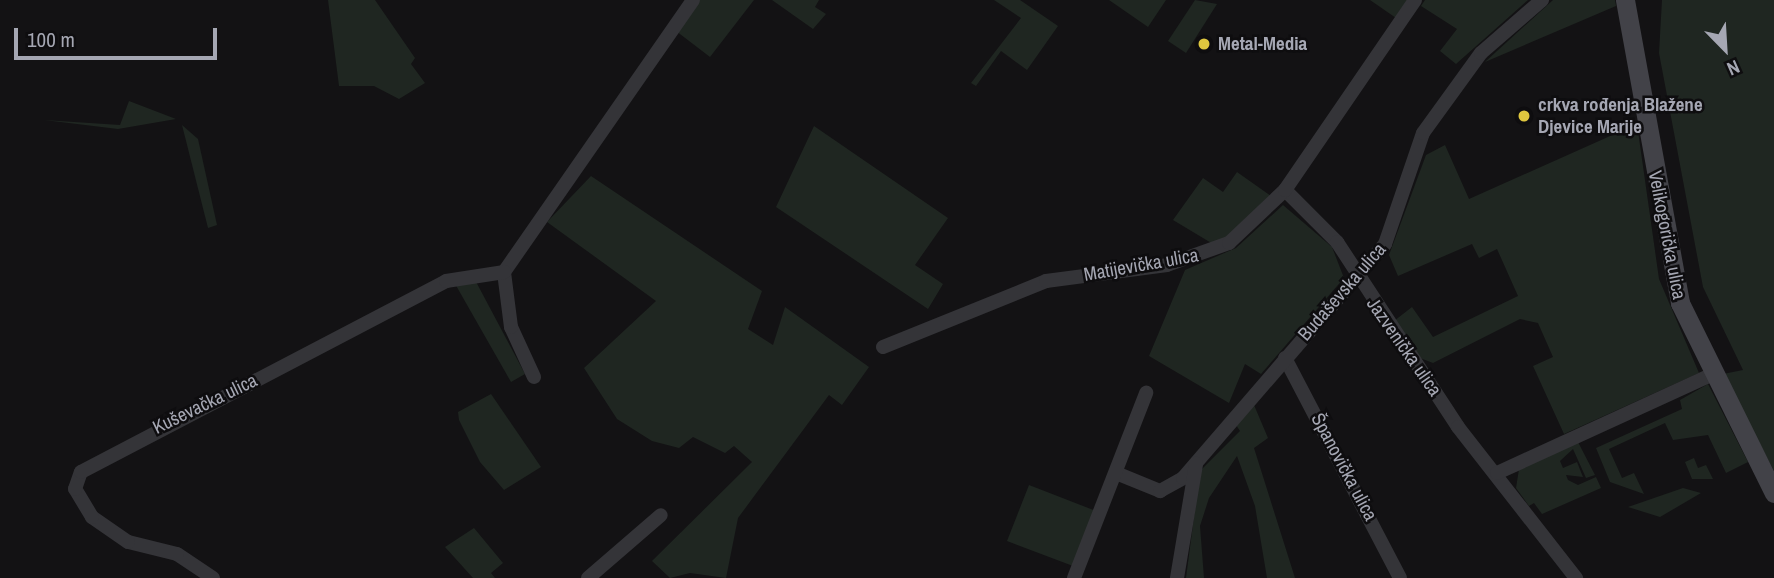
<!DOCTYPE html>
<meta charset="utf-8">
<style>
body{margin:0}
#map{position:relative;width:1774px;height:578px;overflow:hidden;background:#131214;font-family:"Archivo Narrow",sans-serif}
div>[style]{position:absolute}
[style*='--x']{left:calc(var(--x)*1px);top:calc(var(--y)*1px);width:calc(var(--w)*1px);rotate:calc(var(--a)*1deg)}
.green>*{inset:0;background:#1f2621}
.street>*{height:14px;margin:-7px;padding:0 7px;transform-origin:7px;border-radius:7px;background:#343438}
.secondary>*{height:19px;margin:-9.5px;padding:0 9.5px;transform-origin:9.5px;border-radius:9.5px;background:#424248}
.dots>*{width:19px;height:19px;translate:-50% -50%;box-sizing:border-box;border:4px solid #0e0d0f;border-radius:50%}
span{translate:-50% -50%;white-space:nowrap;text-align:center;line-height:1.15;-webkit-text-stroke:5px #0e0d0f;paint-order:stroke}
.poi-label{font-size:19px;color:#a5a7b3;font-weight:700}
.left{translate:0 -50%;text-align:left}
.street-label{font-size:19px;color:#a5a7b3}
.north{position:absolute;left:1690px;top:14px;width:70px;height:70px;-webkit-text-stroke:5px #0e0d0f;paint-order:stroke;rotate:156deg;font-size:19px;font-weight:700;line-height:28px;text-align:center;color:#a5a7b3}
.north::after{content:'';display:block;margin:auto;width:24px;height:32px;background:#a5a7b3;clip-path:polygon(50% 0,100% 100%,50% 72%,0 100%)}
.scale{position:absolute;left:14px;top:28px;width:203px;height:32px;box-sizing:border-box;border:4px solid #a5a7b3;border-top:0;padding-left:9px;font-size:21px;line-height:24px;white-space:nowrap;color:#a5a7b3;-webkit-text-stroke:5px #0e0d0f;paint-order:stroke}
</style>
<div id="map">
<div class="green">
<div style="clip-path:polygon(328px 0,375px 0,415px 58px,411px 64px,425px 83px,399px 99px,374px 86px,339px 86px)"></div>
<div style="clip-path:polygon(698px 0,754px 0,710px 57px,676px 31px)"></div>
<div style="clip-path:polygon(772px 0,819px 0,815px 7px,826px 14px,813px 29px)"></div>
<div style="clip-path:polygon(994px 0,1020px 0,1058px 26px,1027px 70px,1001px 51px,976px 86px,971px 83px,1021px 18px)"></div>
<div style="clip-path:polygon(1109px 0,1166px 0,1148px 27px)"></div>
<div style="clip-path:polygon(1195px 0,1217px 4px,1186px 53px,1168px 41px)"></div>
<div style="clip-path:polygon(1370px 0,1408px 0,1396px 18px)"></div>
<div style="clip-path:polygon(1425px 0,1528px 0,1456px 64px,1440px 51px,1457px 29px,1421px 6px)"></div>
<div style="clip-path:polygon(1553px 0,1615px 0,1616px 6px,1485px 62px)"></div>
<div style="clip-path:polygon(1662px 0,1774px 0,1774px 471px,1723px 374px,1743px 370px,1703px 287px,1659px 53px)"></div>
<div style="clip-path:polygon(129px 101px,176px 119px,118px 129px,44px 120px,120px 125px)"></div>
<div style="clip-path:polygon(1637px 124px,1659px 279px,1699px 373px,1564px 434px,1533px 366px,1553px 357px,1538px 323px,1520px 319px,1433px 363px,1420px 358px,1394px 321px,1412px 307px,1433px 337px,1518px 296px,1497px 249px,1479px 258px,1472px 244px,1398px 276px,1389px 255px,1426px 155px,1445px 145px,1469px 199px)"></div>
<div style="clip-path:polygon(182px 125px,198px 139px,217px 225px,208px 228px)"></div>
<div style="clip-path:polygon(814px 126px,948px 218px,915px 265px,943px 284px,928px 309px,776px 207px)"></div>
<div style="clip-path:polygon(1237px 172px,1271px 196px,1237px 231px,1213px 244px,1173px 220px,1203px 178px,1223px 192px)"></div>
<div style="clip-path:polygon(591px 176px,762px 291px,748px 329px,773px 345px,785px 307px,869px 367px,842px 405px,829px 395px,738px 518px,726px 578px,690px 573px,670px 578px,652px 561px,752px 462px,734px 446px,725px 453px,693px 437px,679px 448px,652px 441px,617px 419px,584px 368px,656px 301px,547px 222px)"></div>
<div style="clip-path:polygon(1283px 205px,1332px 247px,1344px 278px,1261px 374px,1245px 364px,1229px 403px,1149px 356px,1185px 270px,1236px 248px)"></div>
<div style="clip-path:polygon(474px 278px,525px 374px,511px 382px,454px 282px)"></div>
<div style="clip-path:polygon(1708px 384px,1748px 462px,1726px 473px,1708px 435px,1673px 440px,1665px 423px,1609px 449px,1622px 478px,1634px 473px,1644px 494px,1610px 482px,1596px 448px,1682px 409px,1680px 400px)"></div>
<div style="clip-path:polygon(491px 394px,541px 467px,504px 490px,480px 462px,459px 420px,458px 412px)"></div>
<div style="clip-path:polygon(1254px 405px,1268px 438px,1254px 448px,1295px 578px,1267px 578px,1255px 506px,1237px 456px,1209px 498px,1200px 526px,1204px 578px,1186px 578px,1200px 471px,1240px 431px,1236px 425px)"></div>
<div style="clip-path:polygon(1578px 442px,1595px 475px,1586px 478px,1573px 449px,1560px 461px,1563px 468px,1577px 462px,1583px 477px,1566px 475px,1568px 480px,1578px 485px,1596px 477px,1601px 488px,1542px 514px,1534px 503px,1529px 506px,1516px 488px,1519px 469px)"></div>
<div style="clip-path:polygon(1694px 458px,1698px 468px,1706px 465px,1713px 479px,1692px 479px,1685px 462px)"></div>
<div style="clip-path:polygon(1029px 485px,1096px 511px,1073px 566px,1007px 541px)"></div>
<div style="clip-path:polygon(1683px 488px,1701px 493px,1660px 517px,1628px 507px)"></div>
<div style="clip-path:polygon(474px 528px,503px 563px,491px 573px,495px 578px,473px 578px,445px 547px)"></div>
</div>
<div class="street">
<div style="--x:1285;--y:190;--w:74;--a:45"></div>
<div style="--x:1337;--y:242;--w:221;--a:56.8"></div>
<div style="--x:1458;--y:427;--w:192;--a:52"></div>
<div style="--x:883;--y:347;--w:176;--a:-22"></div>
<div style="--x:1046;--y:281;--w:122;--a:-7.5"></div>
<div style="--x:1167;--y:265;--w:66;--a:-19.5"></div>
<div style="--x:1229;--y:243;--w:77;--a:-43.4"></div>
<div style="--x:1285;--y:190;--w:230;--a:-55.6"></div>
<div style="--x:1285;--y:358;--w:248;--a:62.4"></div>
<div style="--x:534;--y:377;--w:55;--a:-114.7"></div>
<div style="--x:511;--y:327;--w:55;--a:-97.3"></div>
<div style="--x:504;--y:272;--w:331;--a:-55.2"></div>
<div style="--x:1116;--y:473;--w:48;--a:22.2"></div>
<div style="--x:1160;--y:491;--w:26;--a:-29"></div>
<div style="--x:1183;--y:478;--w:309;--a:-49.2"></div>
<div style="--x:1385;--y:244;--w:117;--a:-71.1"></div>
<div style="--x:1423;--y:133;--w:99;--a:-54.1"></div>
<div style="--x:1481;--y:53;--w:81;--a:-41"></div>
<div style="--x:1497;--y:473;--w:238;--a:-24.6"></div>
<div style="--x:213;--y:578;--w:43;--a:-146.3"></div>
<div style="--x:177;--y:554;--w:50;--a:-166.2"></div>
<div style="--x:128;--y:542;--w:44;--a:-145.2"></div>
<div style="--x:92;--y:517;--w:33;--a:-121"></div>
<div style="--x:75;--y:489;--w:18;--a:-71"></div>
<div style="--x:81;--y:472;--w:412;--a:-27.6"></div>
<div style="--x:446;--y:281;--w:59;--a:-8.8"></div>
<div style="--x:588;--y:578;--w:96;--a:-40.8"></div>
<div style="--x:1074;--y:578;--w:199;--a:-68.7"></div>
<div style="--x:1177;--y:578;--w:116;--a:-80.5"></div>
</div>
<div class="secondary">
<div style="--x:1625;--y:0;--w:308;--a:79.7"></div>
<div style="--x:1680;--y:303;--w:212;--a:63.7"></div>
</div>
<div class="dots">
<div style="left:1204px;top:44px;background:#dfc73f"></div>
<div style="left:1524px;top:116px;background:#dfc73f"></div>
</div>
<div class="poi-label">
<span class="left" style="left:1218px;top:44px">Metal-Media</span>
<span class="left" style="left:1538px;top:116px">crkva rođenja Blažene<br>Djevice Marije</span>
</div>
<div class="street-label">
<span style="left:1667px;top:235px;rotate:79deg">Velikogorička ulica</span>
<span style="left:1141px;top:265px;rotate:-10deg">Matijevička ulica</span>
<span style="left:1342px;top:292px;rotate:-49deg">Budaševska ulica</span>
<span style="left:1404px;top:347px;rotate:55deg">Jazvenička ulica</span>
<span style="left:205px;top:404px;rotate:-26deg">Kuševačka ulica</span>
<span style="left:1344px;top:467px;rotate:62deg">Španovička ulica</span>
</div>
<div class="north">N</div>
<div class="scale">100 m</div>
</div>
